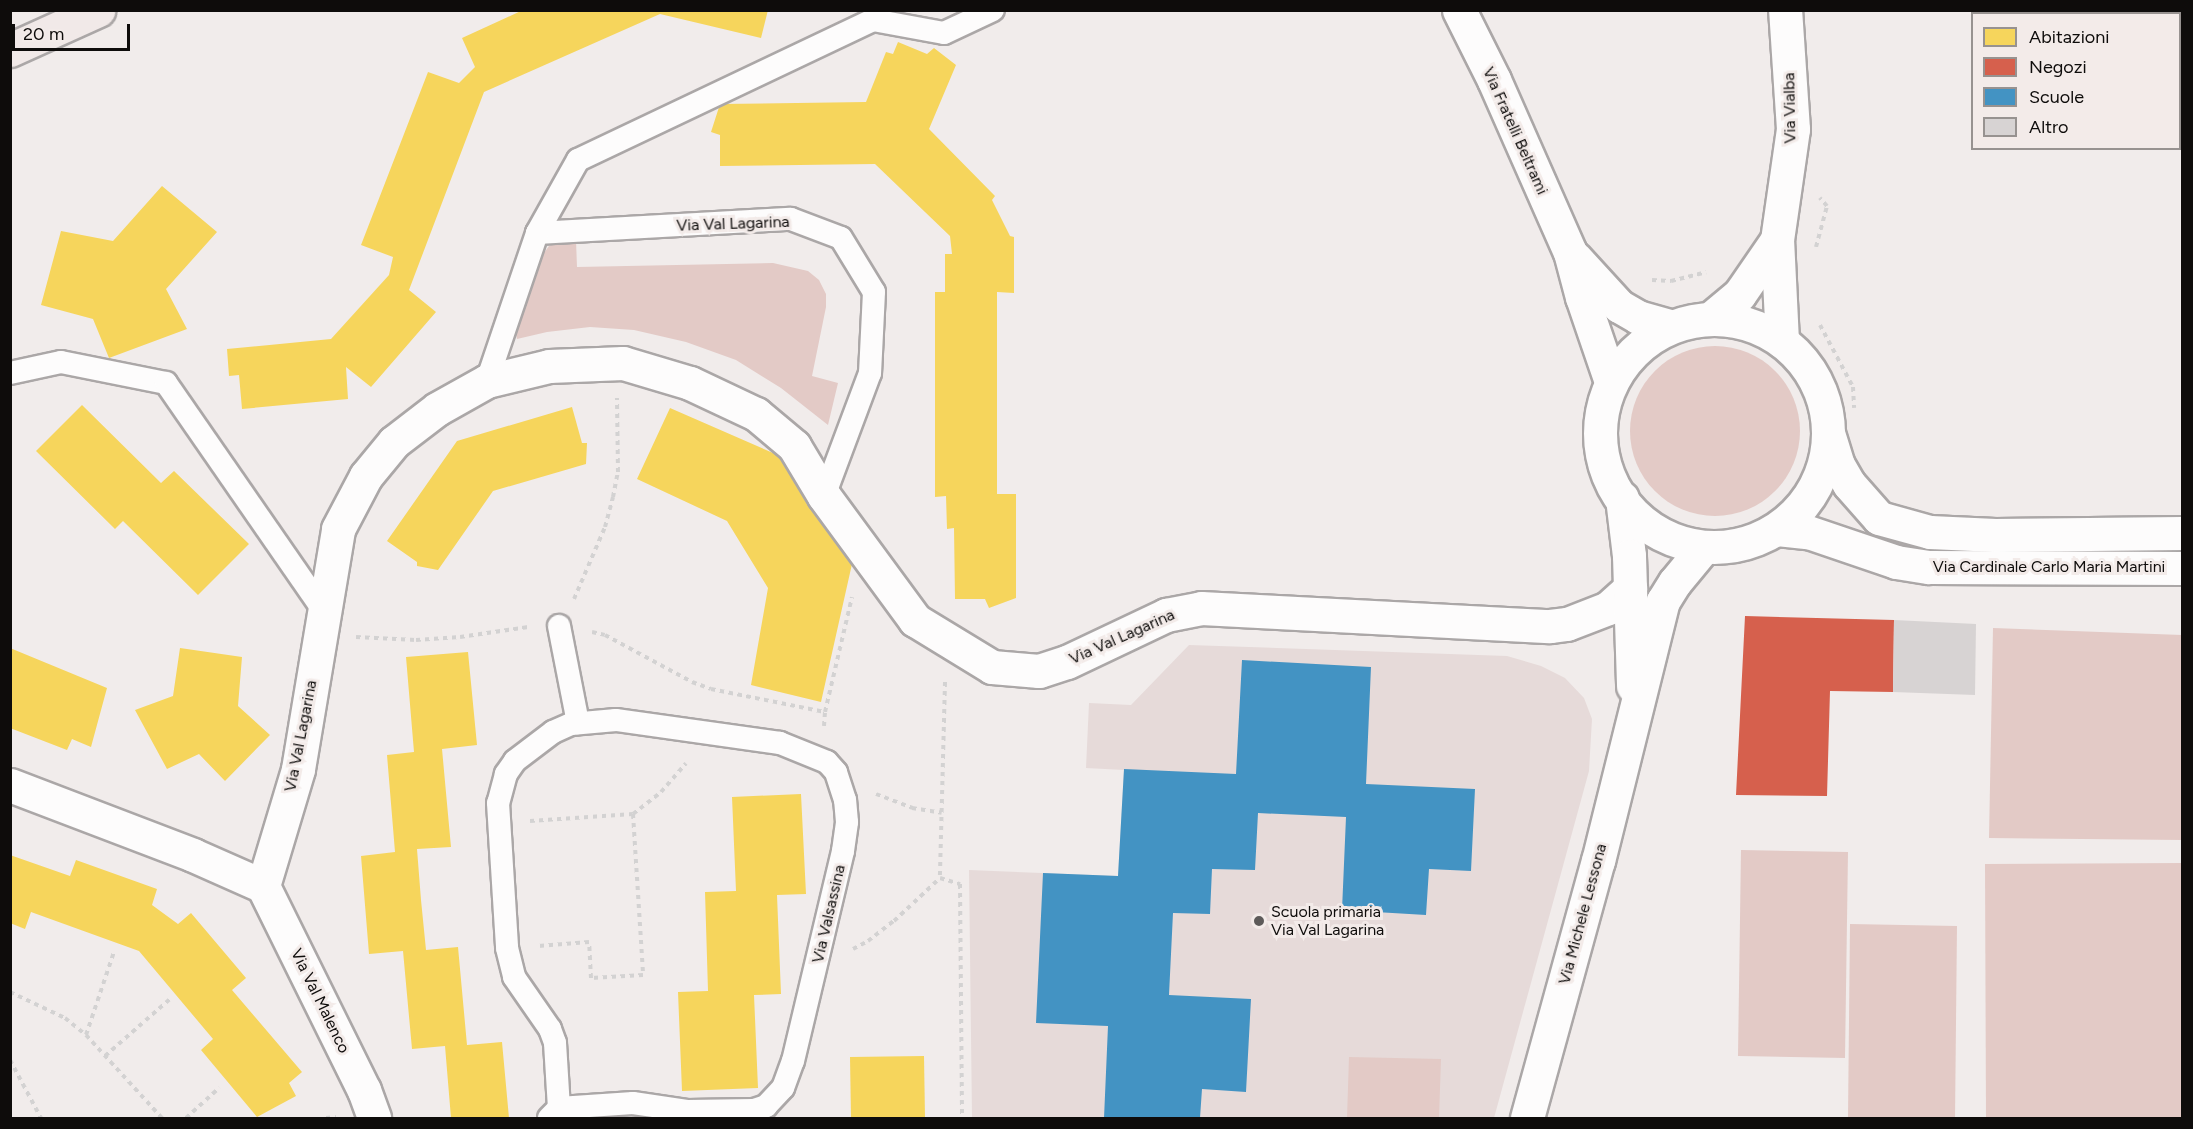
<!DOCTYPE html>
<style>
body{margin:0}
#map{position:relative;width:2193px;height:1129px;overflow:hidden;background:#f1eceb;font-family:Figtree,sans-serif}
div>[style]{position:absolute}
[style*='--x']{left:calc(var(--x)*1px);top:calc(var(--y)*1px);width:calc(var(--w)*1px);rotate:calc(var(--a)*1deg)}
.built>*{inset:0;background:#e6dad9}
.green>*{inset:0;background:#e3cac6}
.round{border-radius:50%}
.homes>*{inset:0;background:#f6d55c}
.shops>*{inset:0;background:#d6604d}
.schools>*{inset:0;background:#4393c3}
.building>*{inset:0;background:#d7d3d3}
.path>*{height:4px;margin-top:-2px;transform-origin:0;background:repeating-linear-gradient(90deg,#d3d2d2 0 4.5px,transparent 0 9px)}
.roads{filter:drop-shadow(2px 0 #aba7a7) drop-shadow(-2px 0 #aba7a7) drop-shadow(0 2px #aba7a7) drop-shadow(0 -2px #aba7a7)}
.lane>*{height:22px;margin:-11px;padding:0 11px;transform-origin:11px;border-radius:11px;background:#fdfcfc}
.street>*{height:33px;margin:-16.5px;padding:0 16.5px;transform-origin:16.5px;border-radius:16.5px;background:#fdfcfc}
.secondary>*{height:33px;margin:-16.5px;padding:0 16.5px;transform-origin:16.5px;border-radius:16.5px;background:#fdfcfc}
.secondary>.ring{margin:-16.5px;padding:0;box-sizing:content-box;background:none;border:33px solid #fdfcfc;border-radius:50%}
.highway>*{height:33px;margin:-16.5px;padding:0 16.5px;transform-origin:16.5px;border-radius:16.5px;background:#f1e9e8}
.dots>*{width:16px;height:16px;translate:-50% -50%;box-sizing:border-box;border:3px solid #f3ebe9;border-radius:50%}
span{translate:-50% -50%;white-space:nowrap;text-align:center;line-height:1.15;-webkit-text-stroke:6px #f3ebe9;paint-order:stroke}
.street-label{font-size:16px;color:#0e0c0b}
.poi-label{font-size:16px;color:#0e0c0b}
.left{translate:0 -50%;text-align:left}
.frame{position:absolute;inset:0;border:12px solid #0e0c0b;pointer-events:none}
.legend{position:absolute;left:1971px;top:12px;width:210px;height:138px;box-sizing:border-box;background:#f3ebe9;border:2px solid #979290;margin:0;padding:8px 10px;list-style:none;font-size:18px;color:#0e0c0b}
.legend li{display:flex;align-items:center;gap:12px;height:30px}
.legend b{width:30px;border:2px solid #979290}
.scale{position:absolute;left:12px;top:24px;width:118px;height:27px;box-sizing:border-box;border:3px solid #0e0c0b;border-top:0;padding-left:8px;font-size:18px;line-height:21px;white-space:nowrap;color:#0e0c0b;-webkit-text-stroke:4px #f3ebe9;paint-order:stroke}
</style>
<div id="map">
<div class="built">
<div style="clip-path:polygon(1189px 645px,1507px 656px,1541px 666px,1565px 678px,1584px 698px,1592px 719px,1589px 771px,1494px 1118px,972px 1118px,969px 870px,1118px 876px,1124px 770px,1086px 768px,1089px 703px,1131px 705px)"></div>
</div>
<div class="green">
<div style="clip-path:polygon(576px 240px,577px 267px,773px 263px,808px 271px,819px 280px,826px 294px,826px 307px,812px 376px,838px 383px,828px 425px,781px 388px,736px 360px,686px 342px,634px 330px,590px 327px,547px 332px,517px 339px,514px 327px,541px 257px,549px 246px,559px 241px)"></div>
<div class="round" style="left:1630px;top:346px;width:170px;height:170px"></div>
<div style="clip-path:polygon(1993px 628px,2182px 635px,2182px 840px,1989px 838px)"></div>
<div style="clip-path:polygon(1741px 850px,1848px 852px,1845px 1058px,1738px 1056px)"></div>
<div style="clip-path:polygon(2182px 863px,2182px 1118px,1986px 1118px,1985px 864px)"></div>
<div style="clip-path:polygon(1850px 924px,1957px 926px,1955px 1118px,1848px 1118px)"></div>
<div style="clip-path:polygon(1349px 1057px,1441px 1059px,1439px 1118px,1347px 1118px)"></div>
</div>
<div class="homes">
<div style="clip-path:polygon(523px 10px,768px 10px,761px 38px,660px 14px,484px 92px,409px 290px,436px 312px,371px 387px,346px 367px,348px 399px,242px 409px,239px 375px,229px 376px,227px 349px,331px 339px,389px 275px,393px 257px,361px 245px,428px 72px,459px 83px,475px 67px,462px 38px)"></div>
<div style="clip-path:polygon(898px 42px,927px 54px,934px 48px,956px 65px,929px 129px,995px 196px,992px 200px,1010px 236px,1014px 237px,1014px 293px,997px 292px,997px 494px,1016px 494px,1016px 598px,989px 608px,985px 599px,955px 599px,954px 528px,947px 529px,946px 496px,935px 497px,935px 292px,945px 292px,945px 254px,952px 254px,950px 236px,875px 164px,720px 166px,720px 135px,711px 132px,720px 104px,866px 102px,886px 52px,893px 54px)"></div>
<div style="clip-path:polygon(162px 186px,217px 232px,166px 289px,187px 329px,109px 358px,93px 319px,41px 305px,61px 231px,113px 241px)"></div>
<div style="clip-path:polygon(82px 405px,161px 483px,174px 471px,249px 544px,198px 595px,123px 521px,115px 529px,36px 451px)"></div>
<div style="clip-path:polygon(572px 407px,582px 443px,587px 443px,586px 464px,493px 491px,438px 570px,417px 566px,417px 562px,387px 541px,457px 441px)"></div>
<div style="clip-path:polygon(670px 408px,780px 456px,852px 564px,821px 702px,751px 685px,768px 588px,727px 521px,637px 479px)"></div>
<div style="clip-path:polygon(10px 648px,107px 688px,91px 747px,72px 739px,67px 750px,10px 728px)"></div>
<div style="clip-path:polygon(180px 648px,242px 657px,238px 706px,270px 735px,225px 781px,199px 754px,167px 769px,135px 710px,173px 696px)"></div>
<div style="clip-path:polygon(468px 652px,477px 745px,442px 749px,451px 847px,417px 849px,421px 900px,426px 950px,458px 947px,467px 1045px,502px 1042px,509px 1118px,451px 1118px,445px 1046px,412px 1049px,403px 951px,369px 954px,361px 856px,395px 852px,387px 755px,414px 752px,406px 657px)"></div>
<div style="clip-path:polygon(801px 794px,806px 894px,777px 895px,781px 994px,754px 995px,758px 1088px,682px 1091px,678px 992px,708px 991px,705px 892px,736px 891px,732px 797px)"></div>
<div style="clip-path:polygon(10px 855px,70px 876px,76px 860px,157px 889px,152px 905px,178px 924px,191px 913px,246px 978px,232px 990px,302px 1072px,289px 1083px,296px 1096px,257px 1117px,201px 1050px,213px 1039px,139px 951px,31px 912px,25px 929px,10px 923px)"></div>
<div style="clip-path:polygon(924px 1056px,925px 1118px,851px 1118px,850px 1057px)"></div>
</div>
<div class="shops">
<div style="clip-path:polygon(1745px 616px,1894px 620px,1893px 692px,1830px 691px,1827px 796px,1736px 795px)"></div>
</div>
<div class="schools">
<div style="clip-path:polygon(1242px 660px,1371px 667px,1366px 784px,1475px 789px,1471px 871px,1429px 869px,1426px 915px,1342px 910px,1346px 817px,1258px 813px,1255px 870px,1212px 869px,1210px 914px,1173px 913px,1169px 995px,1251px 999px,1246px 1092px,1202px 1089px,1200px 1118px,1104px 1118px,1108px 1026px,1036px 1023px,1043px 873px,1118px 876px,1124px 769px,1236px 774px)"></div>
</div>
<div class="building">
<div style="clip-path:polygon(1894px 620px,1976px 624px,1975px 695px,1893px 692px)"></div>
</div>
<div class="path">
<div style="--x:1816;--y:247;--w:42;--a:-75"></div>
<div style="--x:1827;--y:206;--w:11;--a:-131"></div>
<div style="--x:1652;--y:280;--w:19;--a:3"></div>
<div style="--x:1671;--y:281;--w:36;--a:-14"></div>
<div style="--x:1820;--y:325;--w:70;--a:62"></div>
<div style="--x:1853;--y:387;--w:21;--a:87"></div>
<div style="--x:574;--y:599;--w:78;--a:-66.7"></div>
<div style="--x:605;--y:527;--w:31;--a:-75"></div>
<div style="--x:613;--y:497;--w:25;--a:-79"></div>
<div style="--x:618;--y:472;--w:74;--a:-90.8"></div>
<div style="--x:592;--y:632;--w:13;--a:13"></div>
<div style="--x:605;--y:635;--w:99;--a:28.4"></div>
<div style="--x:692;--y:682;--w:20;--a:20"></div>
<div style="--x:711;--y:689;--w:116;--a:11.4"></div>
<div style="--x:825;--y:712;--w:118;--a:-76.8"></div>
<div style="--x:356;--y:637;--w:60;--a:2.9"></div>
<div style="--x:416;--y:640;--w:44;--a:-3.9"></div>
<div style="--x:460;--y:637;--w:69;--a:-8.4"></div>
<div style="--x:945;--y:682;--w:196;--a:91.5"></div>
<div style="--x:940;--y:878;--w:21;--a:17"></div>
<div style="--x:960;--y:884;--w:234;--a:89.5"></div>
<div style="--x:824;--y:726;--w:14;--a:-86"></div>
<div style="--x:876;--y:794;--w:39;--a:21"></div>
<div style="--x:912;--y:808;--w:30;--a:9"></div>
<div style="--x:633;--y:814;--w:36;--a:-38"></div>
<div style="--x:661;--y:792;--w:38;--a:-49"></div>
<div style="--x:530;--y:821;--w:103;--a:-3.9"></div>
<div style="--x:633;--y:814;--w:161;--a:86.4"></div>
<div style="--x:643;--y:975;--w:52;--a:176.7"></div>
<div style="--x:591;--y:978;--w:36;--a:-93"></div>
<div style="--x:589;--y:942;--w:51;--a:175.5"></div>
<div style="--x:853;--y:949;--w:17;--a:-28"></div>
<div style="--x:868;--y:941;--w:33;--a:-38"></div>
<div style="--x:894;--y:921;--w:63;--a:-43.1"></div>
<div style="--x:10;--y:992;--w:61;--a:25.3"></div>
<div style="--x:65;--y:1018;--w:27;--a:39"></div>
<div style="--x:86;--y:1035;--w:113;--a:47.5"></div>
<div style="--x:86;--y:1035;--w:88;--a:-71.4"></div>
<div style="--x:105;--y:1056;--w:88;--a:-41.3"></div>
<div style="--x:10;--y:1060;--w:66;--a:61.9"></div>
<div style="--x:186;--y:1118;--w:45;--a:-42.3"></div>
<div style="--x:326;--y:1118;--w:10;--a:-6"></div>
</div>
<div class="roads">
<div class="lane">
<div style="--x:537;--y:233;--w:254;--a:-3.2"></div>
<div style="--x:791;--y:219;--w:53;--a:20.8"></div>
<div style="--x:841;--y:238;--w:63;--a:58.6"></div>
<div style="--x:874;--y:292;--w:81;--a:92.8"></div>
<div style="--x:870;--y:373;--w:131;--a:110.5"></div>
<div style="--x:10;--y:373;--w:52;--a:-12.2"></div>
<div style="--x:61;--y:362;--w:107;--a:11.3"></div>
<div style="--x:166;--y:383;--w:276;--a:55.3"></div>
<div style="--x:487;--y:381;--w:156;--a:-71.3"></div>
<div style="--x:537;--y:233;--w:84;--a:-60.7"></div>
<div style="--x:578;--y:160;--w:327;--a:-25.4"></div>
<div style="--x:873;--y:20;--w:72;--a:10.4"></div>
<div style="--x:944;--y:33;--w:54;--a:-25.1"></div>
<div style="--x:559;--y:626;--w:99;--a:78.9"></div>
<div style="--x:549;--y:1118;--w:14;--a:-45"></div>
<div style="--x:559;--y:1108;--w:74;--a:-3.9"></div>
<div style="--x:633;--y:1103;--w:56;--a:8.3"></div>
<div style="--x:688;--y:1111;--w:66;--a:-0.9"></div>
<div style="--x:754;--y:1110;--w:13;--a:-18"></div>
<div style="--x:766;--y:1106;--w:25;--a:-47"></div>
<div style="--x:783;--y:1088;--w:29;--a:-70"></div>
<div style="--x:793;--y:1061;--w:216;--a:-76.6"></div>
<div style="--x:843;--y:851;--w:29;--a:-82"></div>
<div style="--x:847;--y:822;--w:22;--a:-95"></div>
<div style="--x:845;--y:800;--w:29;--a:-108"></div>
<div style="--x:836;--y:772;--w:13;--a:-132"></div>
<div style="--x:827;--y:762;--w:51;--a:-158"></div>
<div style="--x:780;--y:743;--w:166;--a:-172"></div>
<div style="--x:616;--y:720;--w:45;--a:174.9"></div>
<div style="--x:571;--y:724;--w:20;--a:156"></div>
<div style="--x:553;--y:732;--w:48;--a:142.7"></div>
<div style="--x:515;--y:761;--w:16;--a:125"></div>
<div style="--x:506;--y:774;--w:30;--a:105"></div>
<div style="--x:498;--y:803;--w:145;--a:86.4"></div>
<div style="--x:507;--y:948;--w:30;--a:76"></div>
<div style="--x:514;--y:977;--w:63;--a:55.3"></div>
<div style="--x:550;--y:1029;--w:15;--a:70"></div>
<div style="--x:555;--y:1043;--w:65;--a:86.5"></div>
</div>
<div class="street">
<div style="--x:1710;--y:319;--w:38;--a:-40"></div>
<div style="--x:1739;--y:295;--w:67;--a:-55.4"></div>
<div style="--x:1782;--y:341;--w:101;--a:-92.8"></div>
<div style="--x:1777;--y:240;--w:112;--a:-81.8"></div>
<div style="--x:1793;--y:129;--w:119;--a:-93.8"></div>
<div style="--x:1829;--y:436;--w:30;--a:73"></div>
<div style="--x:1838;--y:465;--w:22;--a:60"></div>
<div style="--x:1849;--y:484;--w:45;--a:48.6"></div>
<div style="--x:1879;--y:518;--w:53;--a:15.4"></div>
<div style="--x:1930;--y:532;--w:65;--a:2.6"></div>
<div style="--x:1995;--y:535;--w:187;--a:-0.6"></div>
<div style="--x:1777;--y:529;--w:31;--a:6"></div>
<div style="--x:1808;--y:532;--w:93;--a:18.8"></div>
<div style="--x:1896;--y:562;--w:33;--a:9"></div>
<div style="--x:1929;--y:567;--w:253;--a:0.2"></div>
<div style="--x:10;--y:785;--w:196;--a:20.9"></div>
<div style="--x:193;--y:855;--w:77;--a:23.9"></div>
<div style="--x:263;--y:886;--w:122;--a:-73.3"></div>
<div style="--x:298;--y:769;--w:243;--a:-80.5"></div>
<div style="--x:338;--y:529;--w:60;--a:-62.2"></div>
<div style="--x:366;--y:476;--w:44;--a:-50.5"></div>
<div style="--x:394;--y:442;--w:54;--a:-37.5"></div>
<div style="--x:437;--y:409;--w:57;--a:-29.2"></div>
<div style="--x:487;--y:381;--w:64;--a:-13.6"></div>
<div style="--x:549;--y:366;--w:74;--a:-2.3"></div>
<div style="--x:623;--y:363;--w:70;--a:16.6"></div>
<div style="--x:690;--y:383;--w:73;--a:25.2"></div>
<div style="--x:756;--y:414;--w:50;--a:40.1"></div>
<div style="--x:794;--y:446;--w:58;--a:59"></div>
<div style="--x:824;--y:496;--w:154;--a:53.7"></div>
<div style="--x:915;--y:620;--w:90;--a:31.4"></div>
<div style="--x:992;--y:667;--w:47;--a:4.9"></div>
<div style="--x:1039;--y:671;--w:29;--a:-18"></div>
<div style="--x:1067;--y:662;--w:110;--a:-25.4"></div>
<div style="--x:1166;--y:615;--w:36;--a:-11"></div>
<div style="--x:1201;--y:608;--w:349;--a:3"></div>
<div style="--x:1550;--y:626;--w:17;--a:-7"></div>
<div style="--x:1567;--y:624;--w:44;--a:-21.3"></div>
<div style="--x:1608;--y:608;--w:30;--a:-42"></div>
<div style="--x:263;--y:886;--w:228;--a:63.7"></div>
<div style="--x:364;--y:1090;--w:30;--a:70"></div>
</div>
<div class="secondary">
<div style="--x:1459;--y:10;--w:78;--a:63.4"></div>
<div style="--x:1494;--y:80;--w:188;--a:66.2"></div>
<div style="--x:1570;--y:252;--w:47;--a:75.1"></div>
<div style="--x:1582;--y:297;--w:87;--a:71.1"></div>
<div style="--x:1575;--y:258;--w:65;--a:47.5"></div>
<div style="--x:1619;--y:306;--w:22;--a:30"></div>
<div style="--x:1638;--y:317;--w:35;--a:16"></div>
<div class="ring" style="left:1600px;top:319px;width:195px;height:195px"></div>
<div style="--x:1622;--y:498;--w:58;--a:83.1"></div>
<div style="--x:1629;--y:556;--w:130;--a:88.2"></div>
<div style="--x:1527;--y:1118;--w:267;--a:-74.6"></div>
<div style="--x:1598;--y:861;--w:268;--a:-76"></div>
<div style="--x:1663;--y:601;--w:22;--a:-58"></div>
<div style="--x:1675;--y:582;--w:45;--a:-50.4"></div>
</div>
<div class="highway">
<div style="--x:10;--y:50;--w:97;--a:-24.4"></div>
</div>
</div>
<div class="dots">
<div style="left:1259px;top:921px;background:#5d5a59"></div>
</div>
<div class="street-label">
<span style="left:1790px;top:108px;rotate:-91deg">Via Vialba</span>
<span style="left:1515px;top:131px;rotate:66deg">Via Fratelli Beltrami</span>
<span style="left:733px;top:224px;rotate:-2deg">Via Val Lagarina</span>
<span style="left:2049px;top:567px">Via Cardinale Carlo Maria Martini</span>
<span style="left:1122px;top:637px;rotate:-24deg">Via Val Lagarina</span>
<span style="left:301px;top:736px;rotate:-79deg">Via Val Lagarina</span>
<span style="left:829px;top:914px;rotate:-77deg">Via Valsassina</span>
<span style="left:1583px;top:914px;rotate:-75deg">Via Michele Lessona</span>
<span style="left:320px;top:1001px;rotate:64deg">Via Val Malenco</span>
</div>
<div class="poi-label">
<span class="left" style="left:1271px;top:921px">Scuola primaria<br>Via Val Lagarina</span>
</div>
<div class="frame"></div>
<ul class="legend">
<li><b style="height:16px;background:#f6d55c"></b>Abitazioni</li>
<li><b style="height:16px;background:#d6604d"></b>Negozi</li>
<li><b style="height:16px;background:#4393c3"></b>Scuole</li>
<li><b style="height:16px;background:#d7d3d3"></b>Altro</li>
</ul>
<div class="scale">20 m</div>
</div>
